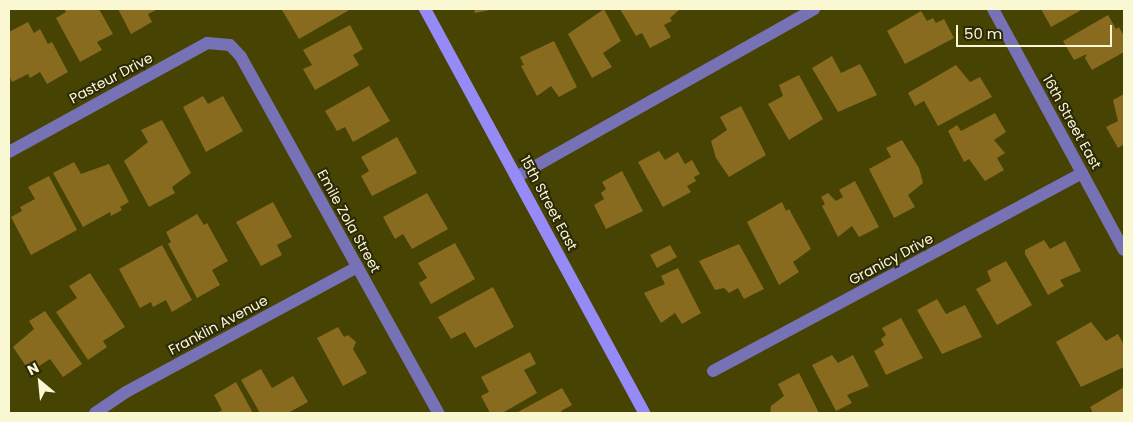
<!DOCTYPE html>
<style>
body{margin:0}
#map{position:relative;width:1133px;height:422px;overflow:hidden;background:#464303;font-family:Poppins,sans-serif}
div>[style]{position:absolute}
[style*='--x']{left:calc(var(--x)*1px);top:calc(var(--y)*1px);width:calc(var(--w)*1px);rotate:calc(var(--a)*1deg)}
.building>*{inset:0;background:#896b20}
.street>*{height:12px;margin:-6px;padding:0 6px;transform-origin:6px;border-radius:6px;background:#7772b5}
.secondary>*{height:12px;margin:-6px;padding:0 6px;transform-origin:6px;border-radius:6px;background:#968bf6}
span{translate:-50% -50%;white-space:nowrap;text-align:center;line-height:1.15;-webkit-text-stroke:4px #2b2908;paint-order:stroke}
.street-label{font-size:14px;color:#f9f8d2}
.frame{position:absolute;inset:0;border:10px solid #f9f8d2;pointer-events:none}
.north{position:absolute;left:15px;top:357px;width:50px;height:50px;-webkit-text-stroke:4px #2b2908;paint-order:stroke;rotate:332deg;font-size:14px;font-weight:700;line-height:20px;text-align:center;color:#f9f8d2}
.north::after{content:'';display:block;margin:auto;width:18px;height:22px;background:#f9f8d2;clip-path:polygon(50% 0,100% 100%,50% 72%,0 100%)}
.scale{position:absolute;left:956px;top:25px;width:156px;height:22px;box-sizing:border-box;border:2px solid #f9f8d2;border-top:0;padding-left:6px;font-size:15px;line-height:18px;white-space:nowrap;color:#f9f8d2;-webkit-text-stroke:4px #2b2908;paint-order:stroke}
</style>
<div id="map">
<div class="building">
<div style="clip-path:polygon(64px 9px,99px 9px,113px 34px,97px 42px,102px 50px,80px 62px,56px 18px,66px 12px)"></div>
<div style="clip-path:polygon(118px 9px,158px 9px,148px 14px,152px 22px,131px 34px)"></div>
<div style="clip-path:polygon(351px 9px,299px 39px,282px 10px,284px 9px)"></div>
<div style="clip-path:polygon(474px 9px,490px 9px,490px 10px,475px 13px)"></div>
<div style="clip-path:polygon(604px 9px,621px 41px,603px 53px,612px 67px,592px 78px,568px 34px)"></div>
<div style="clip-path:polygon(620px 9px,680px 9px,670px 18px,672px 21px,664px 25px,671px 37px,650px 48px,642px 33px,636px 36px)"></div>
<div style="clip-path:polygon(1041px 9px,1083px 9px,1051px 27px)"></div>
<div style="clip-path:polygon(921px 11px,927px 21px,933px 18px,936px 23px,944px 19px,954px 38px,905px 64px,887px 31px)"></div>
<div style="clip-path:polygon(1108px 15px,1116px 29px,1119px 27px,1124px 36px,1124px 52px,1092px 70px,1085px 58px,1087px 54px,1074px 60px,1063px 41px)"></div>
<div style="clip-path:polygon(28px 22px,34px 33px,40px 29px,48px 44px,52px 42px,68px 72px,47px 84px,40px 72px,30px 78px,28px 74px,12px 82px,9px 75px,9px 32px)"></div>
<div style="clip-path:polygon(350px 25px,363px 49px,353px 55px,359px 65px,315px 90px,303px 69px,312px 65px,303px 50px)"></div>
<div style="clip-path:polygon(554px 41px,577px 87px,559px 97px,551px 86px,537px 96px,521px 66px,524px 65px,520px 57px)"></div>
<div style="clip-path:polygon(832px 56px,841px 73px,860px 64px,877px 95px,838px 112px,812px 68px)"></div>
<div style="clip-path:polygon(956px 65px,970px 82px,980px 77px,992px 97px,938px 126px,924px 101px,915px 106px,908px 93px)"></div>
<div style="clip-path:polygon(799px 75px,823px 119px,789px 140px,768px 104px,783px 96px,779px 85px)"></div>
<div style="clip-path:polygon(369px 86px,390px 121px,353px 142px,345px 127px,337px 131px,325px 111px)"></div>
<div style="clip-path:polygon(1124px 94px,1124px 144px,1118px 148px,1106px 127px,1118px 121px,1113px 100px)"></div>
<div style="clip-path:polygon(203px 96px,208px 104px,223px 96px,243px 131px,206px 152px,183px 107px)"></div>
<div style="clip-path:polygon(741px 106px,766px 155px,729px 177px,716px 158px,711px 141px,727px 130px,720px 117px)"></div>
<div style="clip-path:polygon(995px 113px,1006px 132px,994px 140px,1005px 153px,997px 158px,1004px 170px,985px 181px,969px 159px,964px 162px,948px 131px,957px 125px,961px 131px)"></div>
<div style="clip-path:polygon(162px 120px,191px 173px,172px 187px,175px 193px,149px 207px,124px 161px,148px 142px,141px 130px)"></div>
<div style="clip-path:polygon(397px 137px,417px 173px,372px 196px,361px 176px,369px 171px,361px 157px)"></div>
<div style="clip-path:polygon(902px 140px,919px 168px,923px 183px,908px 195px,915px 207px,894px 218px,869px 169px,891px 157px,886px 148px)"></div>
<div style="clip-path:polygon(659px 151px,665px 160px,678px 152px,685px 164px,692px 160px,700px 174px,694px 177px,696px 181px,687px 186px,691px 192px,663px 207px,638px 162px)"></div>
<div style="clip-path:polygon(74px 162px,81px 174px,109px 164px,129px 202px,120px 207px,122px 210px,111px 216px,110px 212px,83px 227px,53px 173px)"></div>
<div style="clip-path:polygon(622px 171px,643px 211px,606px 229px,594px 205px,604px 199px,601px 193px,606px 189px,602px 182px)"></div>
<div style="clip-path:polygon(49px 176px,77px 230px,31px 255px,11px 217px,22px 211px,20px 207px,35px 199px,28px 187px)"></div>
<div style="clip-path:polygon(855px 181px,879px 227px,859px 237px,852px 226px,838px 237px,822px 206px,825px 204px,821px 197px,828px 193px,836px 201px,843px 197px,839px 190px)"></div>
<div style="clip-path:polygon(427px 193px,448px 229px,412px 249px,403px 234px,395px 239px,383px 217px)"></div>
<div style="clip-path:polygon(273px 202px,292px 237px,277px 245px,282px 255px,261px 266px,236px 222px)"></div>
<div style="clip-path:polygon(782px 202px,786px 211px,789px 209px,811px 249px,793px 262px,799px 272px,779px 285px,747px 222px)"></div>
<div style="clip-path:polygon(197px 214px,204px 225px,207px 223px,228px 261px,212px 270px,220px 285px,197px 298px,168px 244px,171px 242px,166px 232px)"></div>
<div style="clip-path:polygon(1044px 240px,1050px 249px,1065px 241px,1081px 271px,1060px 280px,1064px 286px,1048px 295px,1025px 254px,1025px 250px)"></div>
<div style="clip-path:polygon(455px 243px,475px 279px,431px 304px,419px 283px,427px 278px,418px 263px)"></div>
<div style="clip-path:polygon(739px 244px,764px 289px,744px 299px,738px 288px,729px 293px,724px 288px,715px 290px,699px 261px)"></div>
<div style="clip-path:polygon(162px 245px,192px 300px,172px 312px,166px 300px,153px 307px,151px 302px,140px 308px,119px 269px)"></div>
<div style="clip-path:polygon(670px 245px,677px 257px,657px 268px,650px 255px)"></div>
<div style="clip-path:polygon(1006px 261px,1032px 305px,997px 325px,976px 289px,991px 281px,987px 271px)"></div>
<div style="clip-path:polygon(678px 268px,701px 313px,682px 324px,675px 313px,661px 323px,644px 293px,665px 284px,661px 276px)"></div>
<div style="clip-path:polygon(90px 273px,125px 327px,103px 341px,107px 347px,88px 360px,56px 312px,77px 298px,69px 286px)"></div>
<div style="clip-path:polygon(493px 287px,514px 327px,475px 348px,465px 332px,451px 339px,438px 317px)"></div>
<div style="clip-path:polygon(937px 299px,946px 314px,965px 305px,982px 337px,942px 354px,917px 310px)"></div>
<div style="clip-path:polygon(45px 311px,82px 364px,63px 377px,50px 359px,30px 372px,13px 347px,34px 329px,29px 321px)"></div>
<div style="clip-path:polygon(901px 318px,923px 358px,886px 375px,874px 351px,884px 345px,881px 339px,886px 335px,882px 328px)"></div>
<div style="clip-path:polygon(1091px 322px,1106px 341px,1118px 334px,1124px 345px,1124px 367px,1081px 387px,1056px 342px)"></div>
<div style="clip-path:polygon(338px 327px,344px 337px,348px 335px,356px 342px,353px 349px,367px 373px,343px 386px,317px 338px)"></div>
<div style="clip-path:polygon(530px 352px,536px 364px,524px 370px,537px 393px,504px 412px,490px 413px,481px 396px,489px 392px,481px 377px)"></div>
<div style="clip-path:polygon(832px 355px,838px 363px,853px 355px,869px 386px,847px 395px,852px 403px,836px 411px,812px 365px)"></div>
<div style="clip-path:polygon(261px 369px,272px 388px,293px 376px,308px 402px,288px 413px,260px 413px,241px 380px)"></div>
<div style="clip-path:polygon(799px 373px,819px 413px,770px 413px,771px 406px,784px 396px,778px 384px)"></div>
<div style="clip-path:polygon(236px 382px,253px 413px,217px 413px,222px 410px,214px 395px)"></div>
<div style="clip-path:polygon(1124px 387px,1124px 413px,1093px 413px,1090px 407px)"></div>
<div style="clip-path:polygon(562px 388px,572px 405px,561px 411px,562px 413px,516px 413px)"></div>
</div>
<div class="street">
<div style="--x:993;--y:9;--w:274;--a:61.5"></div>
<div style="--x:9;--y:152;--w:226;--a:-28.8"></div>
<div style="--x:207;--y:43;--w:23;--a:5"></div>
<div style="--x:230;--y:45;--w:16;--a:47"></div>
<div style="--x:241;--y:57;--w:407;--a:61"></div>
<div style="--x:518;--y:176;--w:340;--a:-29.4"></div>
<div style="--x:713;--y:371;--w:419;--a:-28.2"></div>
<div style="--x:95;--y:413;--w:37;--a:-34"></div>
<div style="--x:126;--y:392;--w:263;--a:-28.4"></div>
</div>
<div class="secondary">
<div style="--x:425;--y:9;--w:460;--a:61.5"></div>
</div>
<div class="street-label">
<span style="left:111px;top:78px;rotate:-28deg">Pasteur Drive</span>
<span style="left:1072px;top:122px;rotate:61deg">16th Street East</span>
<span style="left:549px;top:203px;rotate:62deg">15th Street East</span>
<span style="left:349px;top:221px;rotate:61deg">Emile Zola Street</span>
<span style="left:891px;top:259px;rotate:-28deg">Granicy Drive</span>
<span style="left:218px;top:325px;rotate:-28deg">Franklin Avenue</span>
</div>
<div class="frame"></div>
<div class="north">N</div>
<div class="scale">50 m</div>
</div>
